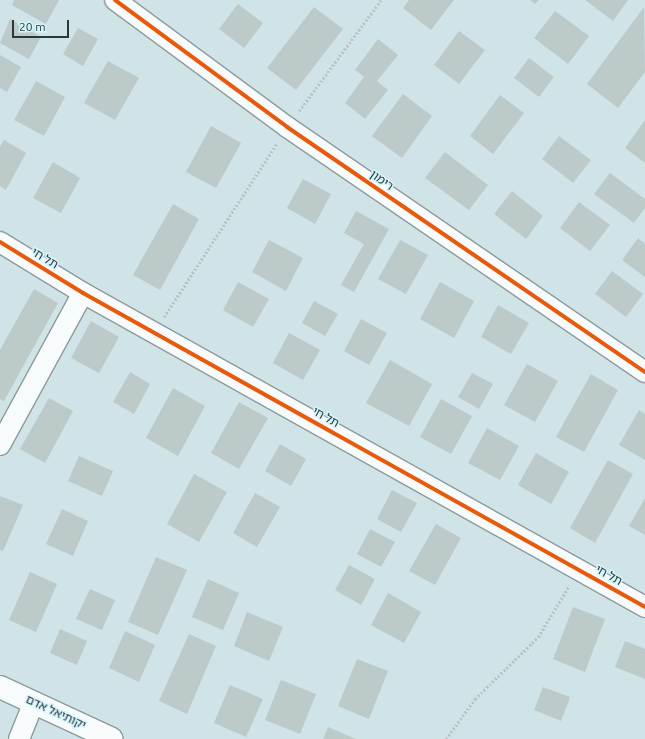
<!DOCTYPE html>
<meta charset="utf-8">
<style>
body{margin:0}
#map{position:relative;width:645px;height:739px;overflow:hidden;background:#d0e3e6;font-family:Ubuntu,"Noto Sans Hebrew",sans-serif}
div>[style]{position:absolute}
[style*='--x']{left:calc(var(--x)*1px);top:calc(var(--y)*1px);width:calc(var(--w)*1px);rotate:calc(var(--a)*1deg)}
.building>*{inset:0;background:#bccaca}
.path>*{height:2.5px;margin-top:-1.25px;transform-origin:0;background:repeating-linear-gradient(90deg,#bcc2c3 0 2px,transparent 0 4px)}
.roads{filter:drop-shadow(1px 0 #8c9a9d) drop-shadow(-1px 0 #8c9a9d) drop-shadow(0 1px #8c9a9d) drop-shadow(0 -1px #8c9a9d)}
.street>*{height:20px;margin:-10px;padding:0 10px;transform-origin:10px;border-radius:10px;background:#f8fbfb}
.secondary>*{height:22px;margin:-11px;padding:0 11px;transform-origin:11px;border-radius:11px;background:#f8fbfb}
.cycleway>*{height:4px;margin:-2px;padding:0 2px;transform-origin:2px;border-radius:2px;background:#e8590c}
span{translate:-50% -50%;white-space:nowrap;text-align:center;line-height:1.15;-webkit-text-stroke:3px #d5f6fc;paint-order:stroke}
.street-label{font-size:12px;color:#2b383a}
.scale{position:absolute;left:12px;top:20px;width:57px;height:18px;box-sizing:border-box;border:2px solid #2b383a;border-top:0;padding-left:5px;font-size:12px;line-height:14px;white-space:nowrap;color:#2b383a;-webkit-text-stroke:3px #d5f6fc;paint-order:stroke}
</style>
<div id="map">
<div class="building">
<div style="clip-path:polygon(14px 0,59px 0,46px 24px,12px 5px)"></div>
<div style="clip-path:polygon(409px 0,454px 0,431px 30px,403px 8px)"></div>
<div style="clip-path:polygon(530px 0,539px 0,535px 4px)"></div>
<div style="clip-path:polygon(585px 0,628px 0,613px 21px)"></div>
<div style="clip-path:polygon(238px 4px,263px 23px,244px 48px,219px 29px)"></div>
<div style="clip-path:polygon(314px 7px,343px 29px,296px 90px,267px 68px)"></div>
<div style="clip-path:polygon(644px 7px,645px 72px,618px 108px,587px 84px)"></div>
<div style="clip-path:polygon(555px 11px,589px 36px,568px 64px,534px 38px)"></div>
<div style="clip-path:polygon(10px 19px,41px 37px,29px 59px,0 43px)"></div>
<div style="clip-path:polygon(78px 28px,98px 39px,83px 66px,63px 54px)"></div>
<div style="clip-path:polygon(459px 31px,485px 50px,459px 84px,434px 65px)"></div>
<div style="clip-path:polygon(378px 39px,398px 55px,377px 81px,388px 90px,365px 119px,345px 103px,364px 77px,355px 70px)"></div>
<div style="clip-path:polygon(0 55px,21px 67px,7px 92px,0 88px)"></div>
<div style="clip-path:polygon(529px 58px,554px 77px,539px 97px,514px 78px)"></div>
<div style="clip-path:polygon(108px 61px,139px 78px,115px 120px,84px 103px)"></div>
<div style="clip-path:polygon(36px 81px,65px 97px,44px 136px,14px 120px)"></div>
<div style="clip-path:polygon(403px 94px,432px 116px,402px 158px,372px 136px)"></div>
<div style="clip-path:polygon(500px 95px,524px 113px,493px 154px,470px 136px)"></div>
<div style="clip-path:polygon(645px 120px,645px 163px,625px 148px)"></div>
<div style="clip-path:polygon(211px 126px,241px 143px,216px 188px,186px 172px)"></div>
<div style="clip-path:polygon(559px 136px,591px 160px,573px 183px,542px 159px)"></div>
<div style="clip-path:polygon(4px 140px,26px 153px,6px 190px,0 186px,0 147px)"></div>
<div style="clip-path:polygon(445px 152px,488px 185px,469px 210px,425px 178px)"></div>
<div style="clip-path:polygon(53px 162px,80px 178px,61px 213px,33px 198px)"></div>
<div style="clip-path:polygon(610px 173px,645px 199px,645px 208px,634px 223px,594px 194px)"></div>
<div style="clip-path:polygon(303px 179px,331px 194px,315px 224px,287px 208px)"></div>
<div style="clip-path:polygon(512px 191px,543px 216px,526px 239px,494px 214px)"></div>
<div style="clip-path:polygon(579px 202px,610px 225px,590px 251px,560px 228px)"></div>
<div style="clip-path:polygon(173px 204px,199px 219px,160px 290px,133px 275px)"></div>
<div style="clip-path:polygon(356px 211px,389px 229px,354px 292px,341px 285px,364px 244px,344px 233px)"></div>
<div style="clip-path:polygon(638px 238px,645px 244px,645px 277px,622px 260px)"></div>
<div style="clip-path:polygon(269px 240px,303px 258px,286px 291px,252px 272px)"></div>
<div style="clip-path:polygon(400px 240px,428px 255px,406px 294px,378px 279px)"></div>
<div style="clip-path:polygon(612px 271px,643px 294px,626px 317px,595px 294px)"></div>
<div style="clip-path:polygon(238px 282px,269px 299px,253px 327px,223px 310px)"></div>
<div style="clip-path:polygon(440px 282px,474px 301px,454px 338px,420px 319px)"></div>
<div style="clip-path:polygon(34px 289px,58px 303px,4px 401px,0 399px,0 350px)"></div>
<div style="clip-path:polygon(314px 301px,338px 314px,325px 336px,302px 323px)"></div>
<div style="clip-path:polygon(498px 305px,529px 323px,511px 354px,481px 337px)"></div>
<div style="clip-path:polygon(361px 319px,387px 333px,369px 365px,344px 351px)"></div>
<div style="clip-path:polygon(91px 321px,119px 337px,99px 373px,71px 358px)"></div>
<div style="clip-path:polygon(289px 333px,320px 350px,303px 380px,273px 363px)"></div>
<div style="clip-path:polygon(390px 360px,432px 384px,409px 426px,366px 403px)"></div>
<div style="clip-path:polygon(527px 364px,558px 381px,535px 422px,504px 405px)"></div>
<div style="clip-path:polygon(130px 372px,150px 384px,134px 414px,113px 402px)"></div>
<div style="clip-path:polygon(472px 373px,493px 384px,479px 409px,458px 397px)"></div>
<div style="clip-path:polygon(591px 374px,618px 390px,584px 452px,556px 437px)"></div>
<div style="clip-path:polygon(173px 388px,205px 406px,178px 456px,146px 438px)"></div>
<div style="clip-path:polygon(49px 398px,73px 411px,45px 463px,20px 449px)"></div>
<div style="clip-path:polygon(441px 399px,472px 416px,451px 454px,420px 437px)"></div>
<div style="clip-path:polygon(239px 402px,268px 418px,239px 469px,211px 453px)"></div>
<div style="clip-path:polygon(639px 410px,645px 414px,645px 460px,619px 445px)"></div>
<div style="clip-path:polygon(487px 428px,519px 446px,500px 480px,468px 463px)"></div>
<div style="clip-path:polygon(280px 444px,306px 459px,291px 486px,265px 471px)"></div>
<div style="clip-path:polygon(536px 453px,569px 472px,551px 504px,518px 485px)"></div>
<div style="clip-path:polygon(79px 456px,113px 471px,102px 496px,68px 481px)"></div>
<div style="clip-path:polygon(608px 460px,633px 474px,595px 543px,570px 528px)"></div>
<div style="clip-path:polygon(194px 474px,227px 492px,199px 542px,167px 524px)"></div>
<div style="clip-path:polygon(392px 490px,417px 503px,401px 532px,377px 519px)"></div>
<div style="clip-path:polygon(255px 493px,280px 507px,257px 547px,233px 533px)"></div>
<div style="clip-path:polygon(0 496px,23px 505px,3px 551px,0 550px)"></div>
<div style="clip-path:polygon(645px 498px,645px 535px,629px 526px)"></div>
<div style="clip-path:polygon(62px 509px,88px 521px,73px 556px,46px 544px)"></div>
<div style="clip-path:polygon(436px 524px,461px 538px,435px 585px,409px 571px)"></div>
<div style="clip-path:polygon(370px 529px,395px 542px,381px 567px,357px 554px)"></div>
<div style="clip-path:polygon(156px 557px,187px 570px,158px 635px,128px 622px)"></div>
<div style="clip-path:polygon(349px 565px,375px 579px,361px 605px,335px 590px)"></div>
<div style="clip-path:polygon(30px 572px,57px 584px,36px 632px,9px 620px)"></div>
<div style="clip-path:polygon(208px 579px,239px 593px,223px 630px,192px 617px)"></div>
<div style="clip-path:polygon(90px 589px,115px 600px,102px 630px,76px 619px)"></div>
<div style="clip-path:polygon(388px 593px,421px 612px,404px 643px,371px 625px)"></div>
<div style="clip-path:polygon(573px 607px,605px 619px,585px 672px,553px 659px)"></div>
<div style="clip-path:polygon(247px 612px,283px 627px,269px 661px,234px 646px)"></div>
<div style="clip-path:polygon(60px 629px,87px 641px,77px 665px,50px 653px)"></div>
<div style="clip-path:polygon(125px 631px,155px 645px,139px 682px,109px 668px)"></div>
<div style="clip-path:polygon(189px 634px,216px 646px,187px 714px,159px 701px)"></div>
<div style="clip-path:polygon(625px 641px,645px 649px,645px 679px,615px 667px)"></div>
<div style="clip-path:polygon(357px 659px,388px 671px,369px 719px,338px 706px)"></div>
<div style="clip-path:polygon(281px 680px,316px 694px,300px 734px,265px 720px)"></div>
<div style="clip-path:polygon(230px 685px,263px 699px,246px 737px,214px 723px)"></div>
<div style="clip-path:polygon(543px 687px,570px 697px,561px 721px,534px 710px)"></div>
<div style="clip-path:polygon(328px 727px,356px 739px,323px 739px)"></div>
</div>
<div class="path">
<div style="--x:299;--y:111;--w:138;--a:-53.5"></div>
<div style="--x:164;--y:317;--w:207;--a:-57"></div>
<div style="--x:446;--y:739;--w:49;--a:-54.1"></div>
<div style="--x:475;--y:699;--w:88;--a:-44.5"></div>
<div style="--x:538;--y:637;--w:60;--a:-58.7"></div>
</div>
<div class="roads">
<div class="street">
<div style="--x:115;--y:0;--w:214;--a:36.4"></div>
<div style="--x:287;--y:127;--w:434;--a:34.4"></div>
<div style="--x:0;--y:242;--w:97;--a:31.6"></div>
<div style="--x:83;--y:293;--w:644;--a:29.19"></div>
<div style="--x:0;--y:445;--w:173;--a:-61.4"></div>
<div style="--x:19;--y:739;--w:40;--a:-68"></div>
</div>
<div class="secondary">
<div style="--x:0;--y:687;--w:123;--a:24.9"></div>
</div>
</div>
<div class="cycleway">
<div style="--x:115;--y:0;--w:214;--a:36.4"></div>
<div style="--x:287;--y:127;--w:434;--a:34.4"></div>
<div style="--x:0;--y:242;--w:97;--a:31.6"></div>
<div style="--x:83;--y:293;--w:644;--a:29.19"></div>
</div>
<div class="street-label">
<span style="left:382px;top:180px;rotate:35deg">רימון</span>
<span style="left:45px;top:258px;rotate:31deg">תל חי</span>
<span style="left:326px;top:417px;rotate:29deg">תל חי</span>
<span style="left:609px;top:575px;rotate:29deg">תל חי</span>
<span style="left:56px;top:712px;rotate:25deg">יקותיאל אדם</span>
</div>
<div class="scale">20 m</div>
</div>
